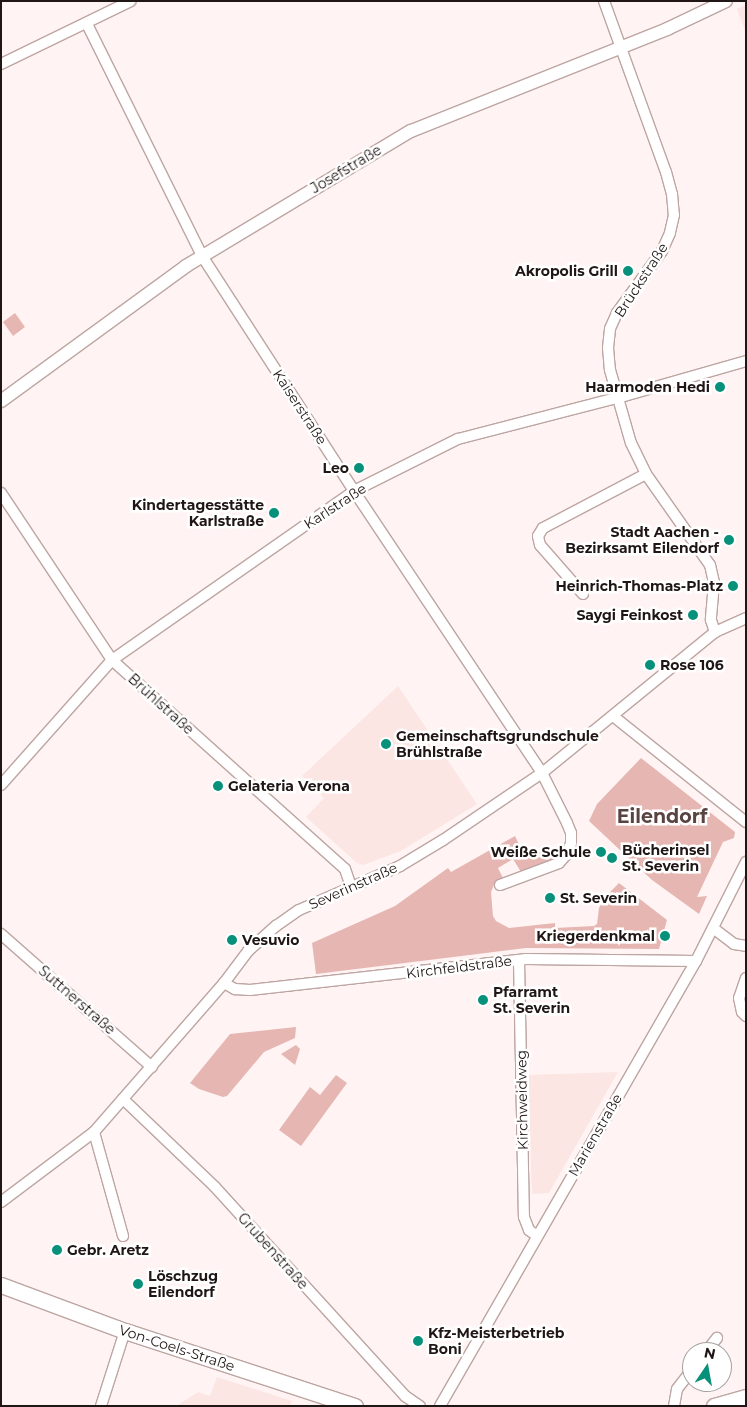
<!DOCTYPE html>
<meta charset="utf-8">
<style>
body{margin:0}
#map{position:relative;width:747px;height:1407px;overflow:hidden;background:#fff4f3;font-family:Montserrat,sans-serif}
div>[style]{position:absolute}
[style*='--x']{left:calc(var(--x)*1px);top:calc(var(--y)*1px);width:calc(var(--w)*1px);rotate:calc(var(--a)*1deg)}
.built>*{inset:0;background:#fbe6e3}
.green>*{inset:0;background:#e6b7b2}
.roads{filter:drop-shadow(1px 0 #bda5a2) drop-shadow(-1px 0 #bda5a2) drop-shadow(0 1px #bda5a2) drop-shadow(0 -1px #bda5a2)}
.minor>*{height:10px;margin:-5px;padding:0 5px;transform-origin:5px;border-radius:5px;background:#fff}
.tertiary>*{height:12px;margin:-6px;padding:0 6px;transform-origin:6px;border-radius:6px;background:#fff}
.secondary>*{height:15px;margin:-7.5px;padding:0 7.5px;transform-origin:7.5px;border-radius:7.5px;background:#fff}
.dots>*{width:14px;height:14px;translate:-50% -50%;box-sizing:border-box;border:2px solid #fff;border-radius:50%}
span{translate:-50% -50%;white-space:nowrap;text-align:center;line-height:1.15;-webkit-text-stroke:5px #fff;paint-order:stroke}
.street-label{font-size:14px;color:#1f1615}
.poi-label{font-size:14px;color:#1f1615;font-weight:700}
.right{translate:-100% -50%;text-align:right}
.left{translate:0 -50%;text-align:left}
.district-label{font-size:19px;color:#594442;font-weight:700}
.frame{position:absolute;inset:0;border:2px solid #1f1615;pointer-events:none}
.north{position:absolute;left:682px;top:1342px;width:50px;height:50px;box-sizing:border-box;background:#fff;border:1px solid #a5a2a1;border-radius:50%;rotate:12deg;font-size:14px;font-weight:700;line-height:20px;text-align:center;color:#1f1615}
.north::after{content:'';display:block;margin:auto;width:18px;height:22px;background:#08917a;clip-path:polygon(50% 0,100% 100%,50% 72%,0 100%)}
</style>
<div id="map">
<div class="built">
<div style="clip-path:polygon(746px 5px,746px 33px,737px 9px)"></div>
<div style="clip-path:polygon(398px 686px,477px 804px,401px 851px,363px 865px,357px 863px,306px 817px,324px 798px,302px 776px)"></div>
<div style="clip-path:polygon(618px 1072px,549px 1193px,532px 1194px,528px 1075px)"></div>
<div style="clip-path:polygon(217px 1377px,292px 1401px,290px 1406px,176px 1406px,198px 1392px,210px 1396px)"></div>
</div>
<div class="green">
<div style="clip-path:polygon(15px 313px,25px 327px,13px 336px,3px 322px)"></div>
<div style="clip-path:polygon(641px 758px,735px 832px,734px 838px,723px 842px,697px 897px,707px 896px,699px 914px,652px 880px,589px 821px,597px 804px)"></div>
<div style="clip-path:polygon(515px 836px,522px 851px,556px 853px,555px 858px,541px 867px,521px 872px,513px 859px,498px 868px,503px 878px,494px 885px,491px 892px,493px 916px,496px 921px,509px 928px,555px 923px,555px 928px,594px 926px,597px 924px,599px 908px,606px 896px,619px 883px,667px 920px,659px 949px,526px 948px,316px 974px,312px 943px,395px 906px,448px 868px,451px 872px)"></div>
<div style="clip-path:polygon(296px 1027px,295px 1038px,264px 1052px,227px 1096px,223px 1097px,199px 1089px,190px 1083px,230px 1034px)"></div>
<div style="clip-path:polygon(296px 1045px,300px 1049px,295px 1065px,281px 1054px)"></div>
<div style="clip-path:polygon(336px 1075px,347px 1083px,301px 1146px,279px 1130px,310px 1087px,320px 1095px)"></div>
</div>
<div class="roads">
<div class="minor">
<div style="--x:604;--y:1;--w:182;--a:70.1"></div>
<div style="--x:666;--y:172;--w:23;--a:75"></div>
<div style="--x:672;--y:194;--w:21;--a:85"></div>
<div style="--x:674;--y:215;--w:18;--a:103"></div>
<div style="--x:670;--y:233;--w:20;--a:114"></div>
<div style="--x:662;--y:251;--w:77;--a:126"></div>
<div style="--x:617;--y:313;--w:17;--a:114"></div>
<div style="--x:610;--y:329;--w:19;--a:96"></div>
<div style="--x:608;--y:348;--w:22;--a:85"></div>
<div style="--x:610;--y:370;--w:76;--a:74"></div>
<div style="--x:631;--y:443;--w:34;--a:64"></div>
<div style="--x:646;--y:474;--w:111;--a:54.9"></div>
<div style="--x:710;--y:565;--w:18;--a:77"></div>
<div style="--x:714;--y:583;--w:37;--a:95"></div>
<div style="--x:711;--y:620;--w:13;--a:72"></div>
<div style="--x:87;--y:24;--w:259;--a:63.6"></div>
<div style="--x:202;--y:256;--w:280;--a:57.1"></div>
<div style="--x:354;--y:491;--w:339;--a:56.3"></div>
<div style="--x:542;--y:773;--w:56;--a:63.4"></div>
<div style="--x:567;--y:823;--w:11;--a:68"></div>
<div style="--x:571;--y:833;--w:10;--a:90"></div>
<div style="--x:571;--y:843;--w:12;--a:110"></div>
<div style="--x:567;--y:854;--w:12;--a:132"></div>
<div style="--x:559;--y:863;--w:63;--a:159.6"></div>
<div style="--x:1;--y:64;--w:144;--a:-25.9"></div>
<div style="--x:1;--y:493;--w:201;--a:56.4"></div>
<div style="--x:112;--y:660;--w:313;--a:41.9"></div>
<div style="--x:345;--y:869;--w:18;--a:71"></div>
<div style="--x:583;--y:594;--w:65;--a:-131.3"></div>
<div style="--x:540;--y:545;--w:9;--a:-103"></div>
<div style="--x:538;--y:536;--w:9;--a:-58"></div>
<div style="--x:543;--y:528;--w:116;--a:-27.7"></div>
<div style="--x:613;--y:716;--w:170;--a:38.6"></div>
<div style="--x:1;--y:785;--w:167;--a:-48.4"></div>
<div style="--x:112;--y:660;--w:295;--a:-34.9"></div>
<div style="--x:354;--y:491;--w:116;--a:-26.6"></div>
<div style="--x:458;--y:439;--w:164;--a:-14.5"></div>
<div style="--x:617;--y:398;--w:134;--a:-16"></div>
<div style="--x:713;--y:928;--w:26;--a:37"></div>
<div style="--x:734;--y:944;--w:12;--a:9"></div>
<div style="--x:1;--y:934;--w:201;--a:41.4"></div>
<div style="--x:519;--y:960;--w:257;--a:88.9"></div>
<div style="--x:524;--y:1217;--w:14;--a:69"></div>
<div style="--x:529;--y:1230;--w:10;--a:37"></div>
<div style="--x:746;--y:978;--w:21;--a:109"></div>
<div style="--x:739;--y:998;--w:14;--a:78"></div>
<div style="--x:742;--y:1012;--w:6;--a:45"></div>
<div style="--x:224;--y:983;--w:13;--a:29"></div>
<div style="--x:235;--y:989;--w:15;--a:4"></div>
<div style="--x:250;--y:990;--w:278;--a:-6.4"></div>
<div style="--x:526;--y:959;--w:170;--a:0.7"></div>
<div style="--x:123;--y:1099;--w:127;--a:43.7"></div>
<div style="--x:215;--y:1187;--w:282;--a:47.7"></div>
<div style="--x:405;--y:1396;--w:18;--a:34"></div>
<div style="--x:94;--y:1132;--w:108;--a:74.4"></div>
<div style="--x:1;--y:1202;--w:116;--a:-37"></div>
<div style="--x:94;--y:1132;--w:198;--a:-48.9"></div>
<div style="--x:224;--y:983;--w:40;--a:-53"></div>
<div style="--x:248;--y:951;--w:38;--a:-42"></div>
<div style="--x:276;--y:926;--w:28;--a:-35"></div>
<div style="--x:299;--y:910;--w:110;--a:-23.5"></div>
<div style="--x:400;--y:866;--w:50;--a:-31.2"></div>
<div style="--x:443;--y:840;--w:120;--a:-34.1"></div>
<div style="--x:542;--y:773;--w:223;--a:-39.2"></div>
<div style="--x:715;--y:632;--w:34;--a:-24"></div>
<div style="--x:706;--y:1352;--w:18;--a:-52"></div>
<div style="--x:101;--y:1406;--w:79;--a:-72.3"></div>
<div style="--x:440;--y:1406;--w:513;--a:-60.09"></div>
<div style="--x:696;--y:961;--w:111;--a:-63.2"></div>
<div style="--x:674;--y:1406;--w:17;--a:-80"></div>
<div style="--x:677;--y:1389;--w:24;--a:-52"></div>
</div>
<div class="tertiary">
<div style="--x:1;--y:401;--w:229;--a:-36.1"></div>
<div style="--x:186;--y:266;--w:262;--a:-31"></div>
<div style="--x:411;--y:131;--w:276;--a:-21.7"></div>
<div style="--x:667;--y:29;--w:65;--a:-25.4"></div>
</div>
<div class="secondary">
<div style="--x:1;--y:1285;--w:132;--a:20.4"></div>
<div style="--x:125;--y:1331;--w:242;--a:18.1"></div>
<div style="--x:714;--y:1406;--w:33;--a:-16"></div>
</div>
</div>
<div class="dots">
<div style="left:628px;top:271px;background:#08917a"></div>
<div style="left:720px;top:387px;background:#08917a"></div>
<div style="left:359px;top:468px;background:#08917a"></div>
<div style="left:274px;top:513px;background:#08917a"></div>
<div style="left:729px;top:540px;background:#08917a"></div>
<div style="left:733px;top:586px;background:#08917a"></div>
<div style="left:693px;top:615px;background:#08917a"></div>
<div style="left:650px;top:665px;background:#08917a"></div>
<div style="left:386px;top:744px;background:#08917a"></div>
<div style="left:218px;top:786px;background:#08917a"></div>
<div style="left:601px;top:852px;background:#08917a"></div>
<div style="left:612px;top:858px;background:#08917a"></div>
<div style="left:550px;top:898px;background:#08917a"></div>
<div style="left:665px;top:936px;background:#08917a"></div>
<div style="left:232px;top:940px;background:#08917a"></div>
<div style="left:483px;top:1000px;background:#08917a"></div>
<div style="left:57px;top:1250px;background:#08917a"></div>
<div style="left:138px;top:1284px;background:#08917a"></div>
<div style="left:418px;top:1341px;background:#08917a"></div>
</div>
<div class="street-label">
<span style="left:346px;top:169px;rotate:-31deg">Josefstraße</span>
<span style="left:641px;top:280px;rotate:-57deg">Brückstraße</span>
<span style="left:300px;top:407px;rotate:57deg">Kaiserstraße</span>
<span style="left:335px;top:506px;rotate:-33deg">Karlstraße</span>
<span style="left:161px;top:704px;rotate:42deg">Brühlstraße</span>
<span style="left:353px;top:886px;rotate:-24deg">Severinstraße</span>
<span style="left:459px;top:967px;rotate:-7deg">Kirchfeldstraße</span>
<span style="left:77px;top:1000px;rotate:41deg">Suttnerstraße</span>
<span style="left:522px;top:1100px;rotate:-91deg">Kirchweidweg</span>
<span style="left:595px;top:1135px;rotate:-60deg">Marienstraße</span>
<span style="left:273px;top:1251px;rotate:48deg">Grubenstraße</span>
<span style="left:177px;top:1348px;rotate:18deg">Von-Coels-Straße</span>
</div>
<div class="poi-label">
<span class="right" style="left:618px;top:271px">Akropolis Grill</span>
<span class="right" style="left:710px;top:387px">Haarmoden Hedi</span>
<span class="right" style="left:349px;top:468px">Leo</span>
<span class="right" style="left:264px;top:513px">Kindertagesstätte<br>Karlstraße</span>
<span class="right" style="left:719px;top:540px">Stadt Aachen -<br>Bezirksamt Eilendorf</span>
<span class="right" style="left:723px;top:586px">Heinrich-Thomas-Platz</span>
<span class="right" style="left:683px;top:615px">Saygi Feinkost</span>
<span class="left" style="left:660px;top:665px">Rose 106</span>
<span class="left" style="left:396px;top:744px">Gemeinschaftsgrundschule<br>Brühlstraße</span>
<span class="left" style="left:228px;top:786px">Gelateria Verona</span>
<span class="left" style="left:622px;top:858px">Bücherinsel<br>St. Severin</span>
<span class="right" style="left:591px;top:852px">Weiße Schule</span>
<span class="left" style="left:560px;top:898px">St. Severin</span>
<span class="right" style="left:655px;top:936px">Kriegerdenkmal</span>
<span class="left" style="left:242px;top:940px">Vesuvio</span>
<span class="left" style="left:493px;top:1000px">Pfarramt<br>St. Severin</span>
<span class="left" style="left:67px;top:1250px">Gebr. Aretz</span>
<span class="left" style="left:148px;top:1284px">Löschzug<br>Eilendorf</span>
<span class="left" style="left:428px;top:1341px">Kfz-Meisterbetrieb<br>Boni</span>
</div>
<div class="district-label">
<span style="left:662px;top:817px">Eilendorf</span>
</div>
<div class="frame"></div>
<div class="north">N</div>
</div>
